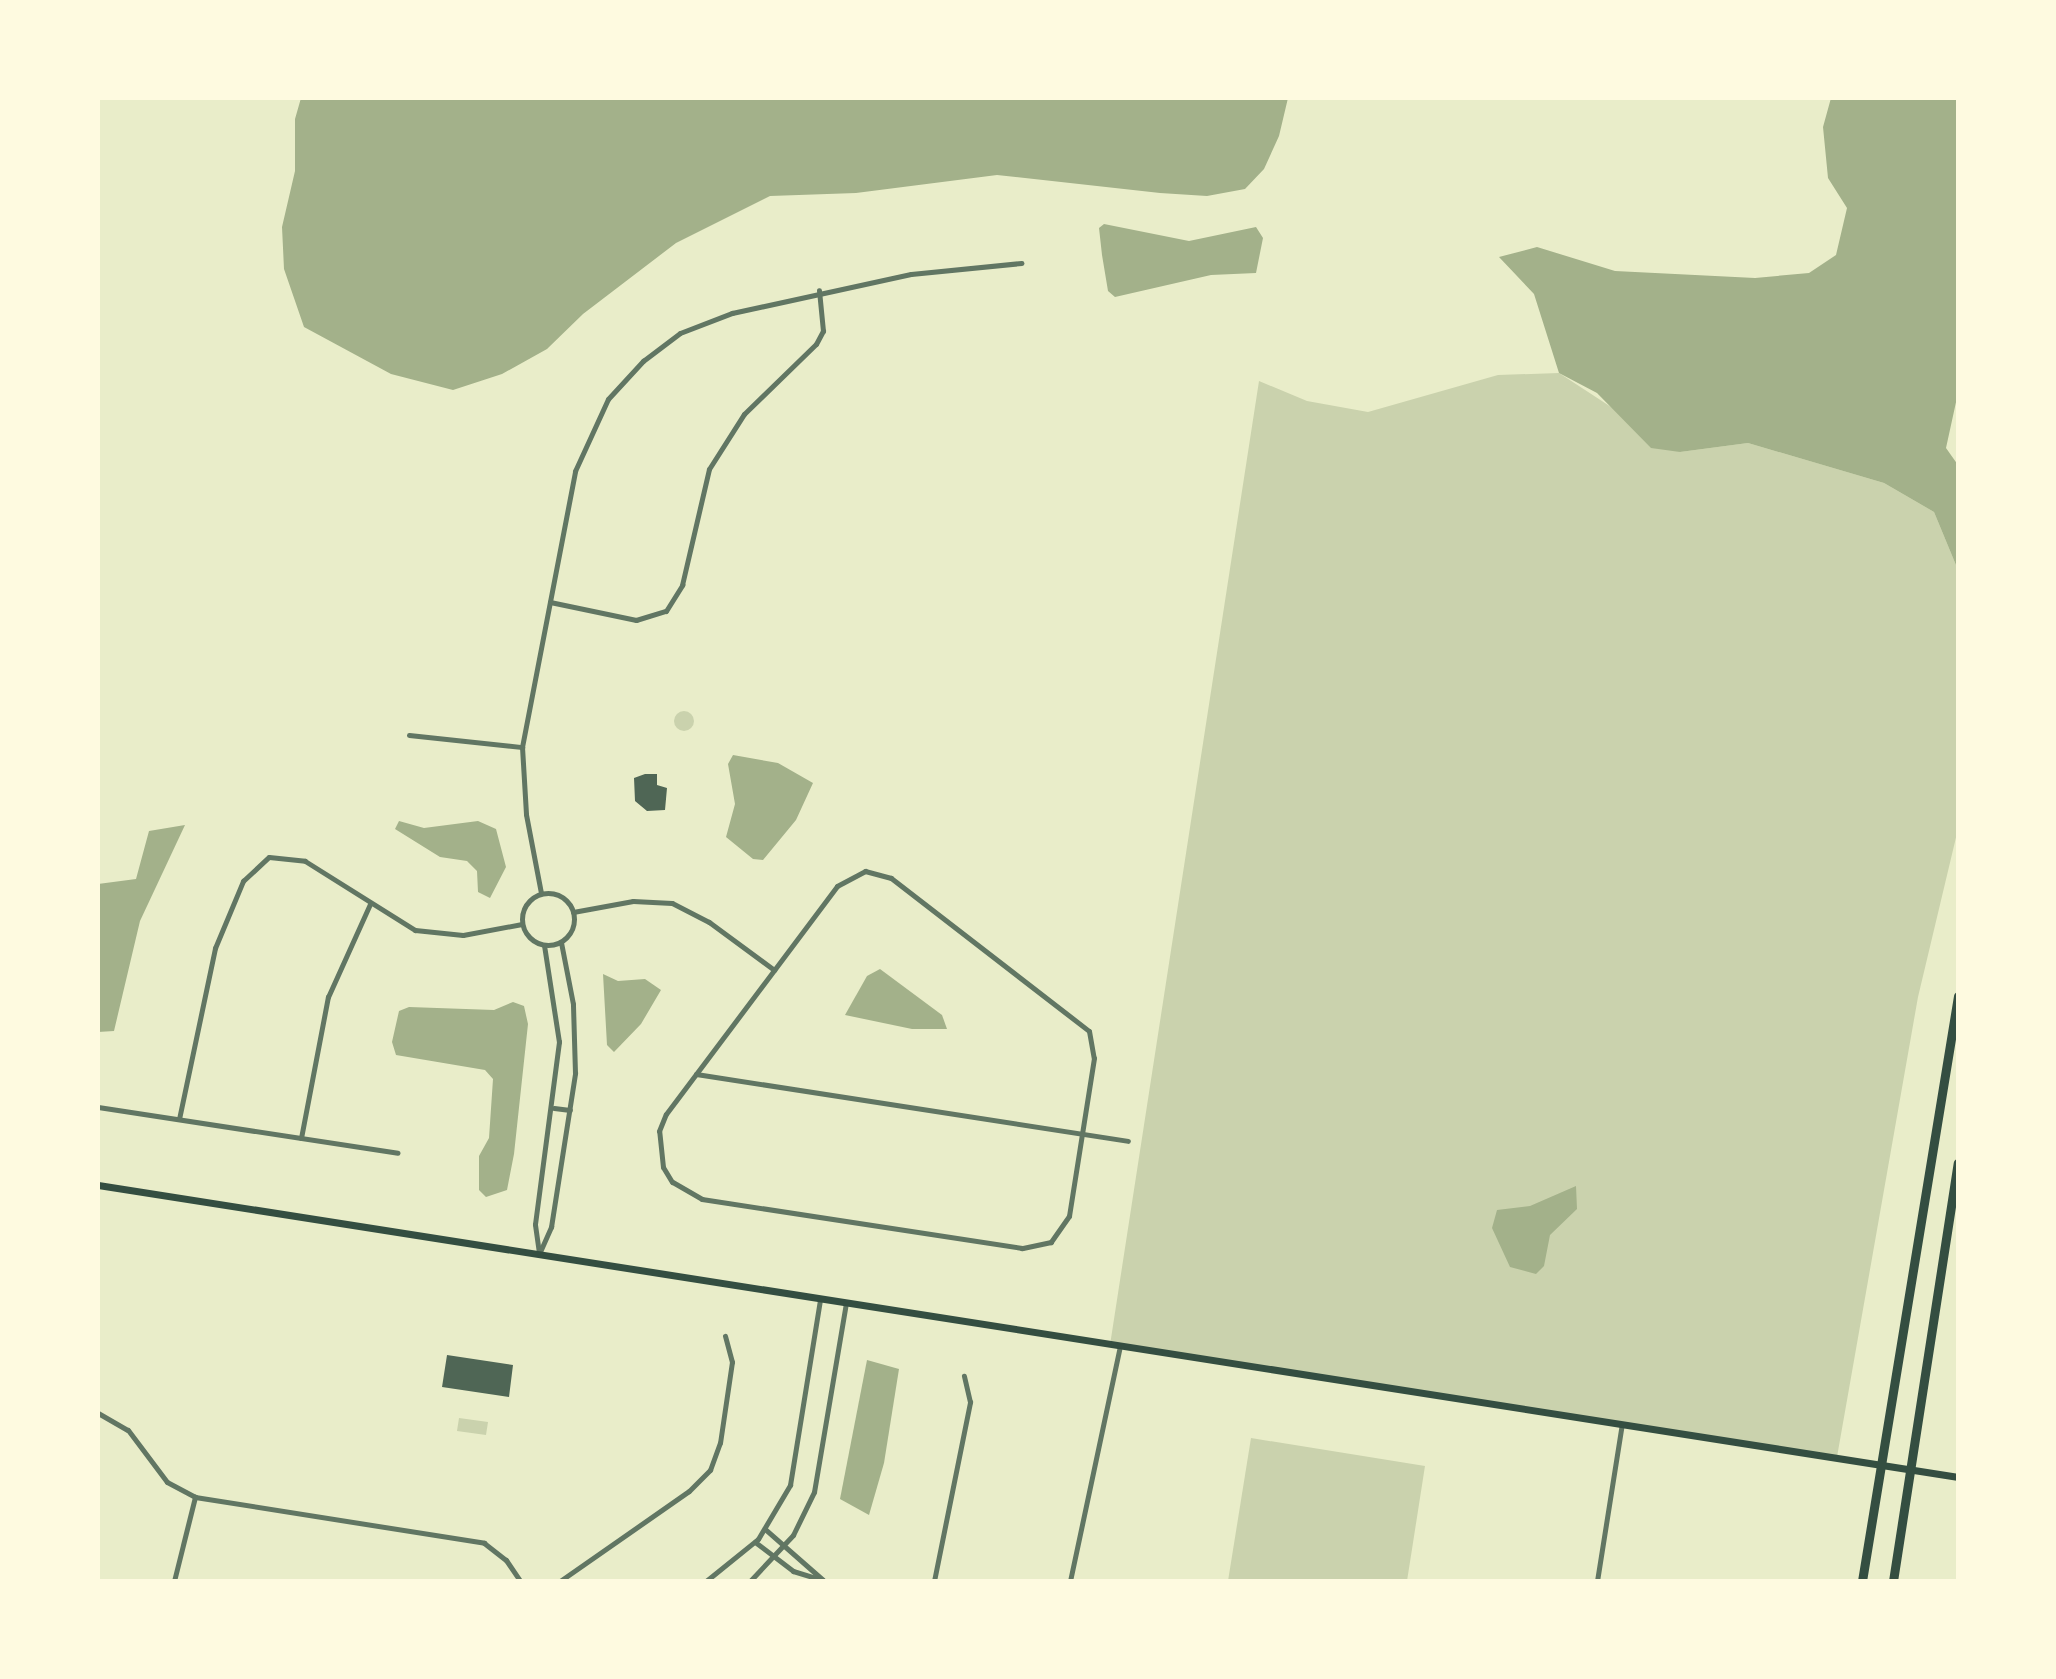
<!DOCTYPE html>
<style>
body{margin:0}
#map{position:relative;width:2056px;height:1679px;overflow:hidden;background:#e9edc9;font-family:Literata,serif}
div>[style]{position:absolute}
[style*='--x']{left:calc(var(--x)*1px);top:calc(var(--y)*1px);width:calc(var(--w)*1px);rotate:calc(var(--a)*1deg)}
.green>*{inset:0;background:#cad2ad}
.round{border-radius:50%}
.water>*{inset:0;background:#a3b18a}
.building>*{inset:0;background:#4f6655}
.minor>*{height:5px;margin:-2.5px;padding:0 2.5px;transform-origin:2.5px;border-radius:2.5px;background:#617663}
.minor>.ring{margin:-2.5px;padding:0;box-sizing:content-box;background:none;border:5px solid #617663;border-radius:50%}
.secondary>*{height:7px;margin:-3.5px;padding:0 3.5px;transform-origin:3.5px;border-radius:3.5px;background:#344e41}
.motorway>*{height:9px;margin:-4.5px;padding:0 4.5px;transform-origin:4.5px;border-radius:4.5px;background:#344e41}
span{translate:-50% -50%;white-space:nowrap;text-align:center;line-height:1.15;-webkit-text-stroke:6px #fefae0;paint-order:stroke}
.frame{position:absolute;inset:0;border:100px solid #fefae0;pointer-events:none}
</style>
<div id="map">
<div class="green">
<div style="clip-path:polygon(1559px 373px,1680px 452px,1748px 443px,1884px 483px,1934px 512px,1958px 570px,1958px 829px,1918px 997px,1837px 1457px,1110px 1345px,1259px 381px,1307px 401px,1368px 412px,1498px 375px)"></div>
<div class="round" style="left:674px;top:711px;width:20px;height:20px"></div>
<div style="clip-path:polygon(459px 1418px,488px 1422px,486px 1435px,457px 1431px)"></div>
<div style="clip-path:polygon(1251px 1438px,1425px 1466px,1407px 1581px,1228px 1581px)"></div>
</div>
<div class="water">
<div style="clip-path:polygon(301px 98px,1288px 98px,1279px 136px,1264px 169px,1245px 189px,1207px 196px,1160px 193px,997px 175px,856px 193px,770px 196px,676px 243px,583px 314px,547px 349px,502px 374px,453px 390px,391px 374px,304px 327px,284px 269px,282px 227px,295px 171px,295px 119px)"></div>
<div style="clip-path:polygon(1831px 98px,1958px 98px,1958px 393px,1946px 448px,1958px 465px,1958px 570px,1934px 512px,1884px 483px,1748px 443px,1680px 452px,1651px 448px,1597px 393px,1559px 373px,1534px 294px,1499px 257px,1537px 247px,1615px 271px,1755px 278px,1809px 273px,1836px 255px,1847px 208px,1828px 178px,1823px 127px)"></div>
<div style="clip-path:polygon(1104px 224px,1189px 241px,1256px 227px,1263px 238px,1256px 273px,1211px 275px,1115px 297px,1108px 291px,1102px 255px,1099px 228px)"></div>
<div style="clip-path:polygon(733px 755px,778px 763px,813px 783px,796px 820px,763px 860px,753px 859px,726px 837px,735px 804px,728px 764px)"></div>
<div style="clip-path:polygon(399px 821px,424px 828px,478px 821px,496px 829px,506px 867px,490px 898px,478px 892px,477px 871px,467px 861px,440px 857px,395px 829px)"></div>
<div style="clip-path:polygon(185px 825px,140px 921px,114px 1031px,98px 1032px,98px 884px,136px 879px,149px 831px)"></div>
<div style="clip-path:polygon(880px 969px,942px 1015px,947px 1029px,912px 1029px,845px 1015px,867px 976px)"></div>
<div style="clip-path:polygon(603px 974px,618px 981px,645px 979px,661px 990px,641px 1024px,614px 1052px,607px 1045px)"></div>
<div style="clip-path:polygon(513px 1002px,524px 1006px,528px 1024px,514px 1154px,507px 1190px,486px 1197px,479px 1190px,479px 1156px,489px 1138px,493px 1079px,485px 1070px,396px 1055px,392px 1042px,399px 1011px,409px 1007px,494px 1010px)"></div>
<div style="clip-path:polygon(1576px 1186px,1577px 1209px,1550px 1235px,1544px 1266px,1536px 1274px,1510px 1267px,1492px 1228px,1497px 1210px,1530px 1206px)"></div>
<div style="clip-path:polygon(867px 1360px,899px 1369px,884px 1463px,869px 1515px,840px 1499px)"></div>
</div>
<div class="building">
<div style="clip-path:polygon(645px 774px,657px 774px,657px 785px,667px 788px,665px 810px,647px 811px,635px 801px,634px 778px)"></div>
<div style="clip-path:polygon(447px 1355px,513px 1365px,509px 1397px,442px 1387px)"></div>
</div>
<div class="minor">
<div style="--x:550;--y:602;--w:88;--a:11.8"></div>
<div style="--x:636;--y:620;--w:31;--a:-17"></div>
<div style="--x:666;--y:611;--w:31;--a:-58"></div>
<div style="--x:682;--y:585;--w:119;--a:-76.9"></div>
<div style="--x:709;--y:469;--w:65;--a:-57.5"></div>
<div style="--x:744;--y:414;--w:100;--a:-44.2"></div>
<div style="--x:816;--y:344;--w:15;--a:-62"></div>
<div style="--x:823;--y:331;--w:41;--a:-95.6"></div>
<div style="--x:409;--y:735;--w:114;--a:6.1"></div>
<div style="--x:865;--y:871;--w:27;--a:15"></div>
<div style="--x:891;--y:878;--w:250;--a:37.7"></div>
<div style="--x:1089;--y:1031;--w:27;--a:80"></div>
<div style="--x:1094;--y:1058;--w:160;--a:99"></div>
<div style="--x:1069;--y:1216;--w:32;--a:125"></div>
<div style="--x:1051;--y:1242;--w:30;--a:168"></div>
<div style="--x:1022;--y:1248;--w:324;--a:-171.3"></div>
<div style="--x:702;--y:1199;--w:34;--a:-150"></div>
<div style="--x:672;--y:1182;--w:17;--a:-121"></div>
<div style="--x:663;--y:1167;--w:36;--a:-96"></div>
<div style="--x:659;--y:1131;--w:18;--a:-68"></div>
<div style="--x:666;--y:1114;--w:285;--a:-53.1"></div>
<div style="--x:837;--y:886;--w:32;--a:-28"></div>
<div class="ring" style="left:522px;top:893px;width:47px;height:47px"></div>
<div style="--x:541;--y:893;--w:80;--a:-100.8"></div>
<div style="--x:526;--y:814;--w:67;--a:-93.4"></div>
<div style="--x:522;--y:747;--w:281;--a:-79.1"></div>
<div style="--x:575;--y:471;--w:79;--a:-65.4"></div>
<div style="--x:608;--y:399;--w:52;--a:-47.4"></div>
<div style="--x:643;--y:361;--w:46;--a:-37.1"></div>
<div style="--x:680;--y:333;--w:56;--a:-21"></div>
<div style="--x:732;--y:313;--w:183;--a:-12.3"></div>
<div style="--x:911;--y:274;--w:111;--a:-5.7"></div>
<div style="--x:573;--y:912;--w:61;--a:-10.4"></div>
<div style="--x:633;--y:901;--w:39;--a:3"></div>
<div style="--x:672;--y:903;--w:42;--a:27.2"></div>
<div style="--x:709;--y:922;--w:81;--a:36.4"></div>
<div style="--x:696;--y:1074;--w:437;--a:8.8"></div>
<div style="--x:98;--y:1107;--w:303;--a:8.7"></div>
<div style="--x:554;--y:1108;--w:16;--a:7"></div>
<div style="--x:179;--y:1119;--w:175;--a:-78.1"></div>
<div style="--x:215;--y:948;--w:73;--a:-67.3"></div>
<div style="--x:243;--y:881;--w:35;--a:-43"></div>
<div style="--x:269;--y:857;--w:36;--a:6"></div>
<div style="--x:305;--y:861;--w:130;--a:32.1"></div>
<div style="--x:415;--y:930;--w:48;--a:5.9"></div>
<div style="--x:463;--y:935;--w:60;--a:-10.6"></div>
<div style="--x:301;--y:1138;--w:144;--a:-79.2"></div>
<div style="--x:328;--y:997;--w:102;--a:-65.7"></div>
<div style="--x:539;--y:1253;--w:29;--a:-98"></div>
<div style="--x:535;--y:1224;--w:184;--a:-82.5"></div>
<div style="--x:559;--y:1042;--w:98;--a:-98.8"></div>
<div style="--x:539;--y:1254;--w:30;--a:-66"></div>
<div style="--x:551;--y:1227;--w:156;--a:-81.1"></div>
<div style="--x:575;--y:1073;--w:69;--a:-91.7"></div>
<div style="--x:573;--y:1004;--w:63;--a:-101"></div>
<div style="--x:98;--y:1413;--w:34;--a:30"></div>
<div style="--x:128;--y:1430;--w:65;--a:53.1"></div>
<div style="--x:167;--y:1482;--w:32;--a:28"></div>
<div style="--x:195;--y:1497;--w:293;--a:9"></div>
<div style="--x:484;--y:1543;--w:28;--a:38"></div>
<div style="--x:506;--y:1560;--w:25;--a:56"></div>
<div style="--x:755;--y:1542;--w:48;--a:37.3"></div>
<div style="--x:793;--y:1571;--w:31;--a:17"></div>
<div style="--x:823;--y:1580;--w:76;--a:-138.7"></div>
<div style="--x:174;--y:1581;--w:87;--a:-76"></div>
<div style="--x:560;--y:1581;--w:157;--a:-34.9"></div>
<div style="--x:689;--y:1491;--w:30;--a:-45"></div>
<div style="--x:710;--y:1470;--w:29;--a:-70"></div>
<div style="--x:720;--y:1443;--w:82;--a:-81.6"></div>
<div style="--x:732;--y:1362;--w:27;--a:-105"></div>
<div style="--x:706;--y:1581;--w:67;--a:-38.9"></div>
<div style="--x:758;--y:1539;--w:63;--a:-59.3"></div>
<div style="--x:790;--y:1485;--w:188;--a:-80.8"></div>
<div style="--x:750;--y:1581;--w:63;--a:-46.9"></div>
<div style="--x:793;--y:1535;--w:48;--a:-64"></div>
<div style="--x:814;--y:1492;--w:192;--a:-80.4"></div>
<div style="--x:934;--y:1581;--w:183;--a:-78.6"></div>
<div style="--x:970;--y:1402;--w:27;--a:-103"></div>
<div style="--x:1070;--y:1581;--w:240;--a:-78"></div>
<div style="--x:1597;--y:1581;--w:159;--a:-81"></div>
</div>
<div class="secondary">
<div style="--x:98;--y:1185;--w:1883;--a:8.92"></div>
</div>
<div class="motorway">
<div style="--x:1862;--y:1581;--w:593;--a:-80.68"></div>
<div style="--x:1893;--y:1581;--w:423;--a:-81.2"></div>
</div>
<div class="frame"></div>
</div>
